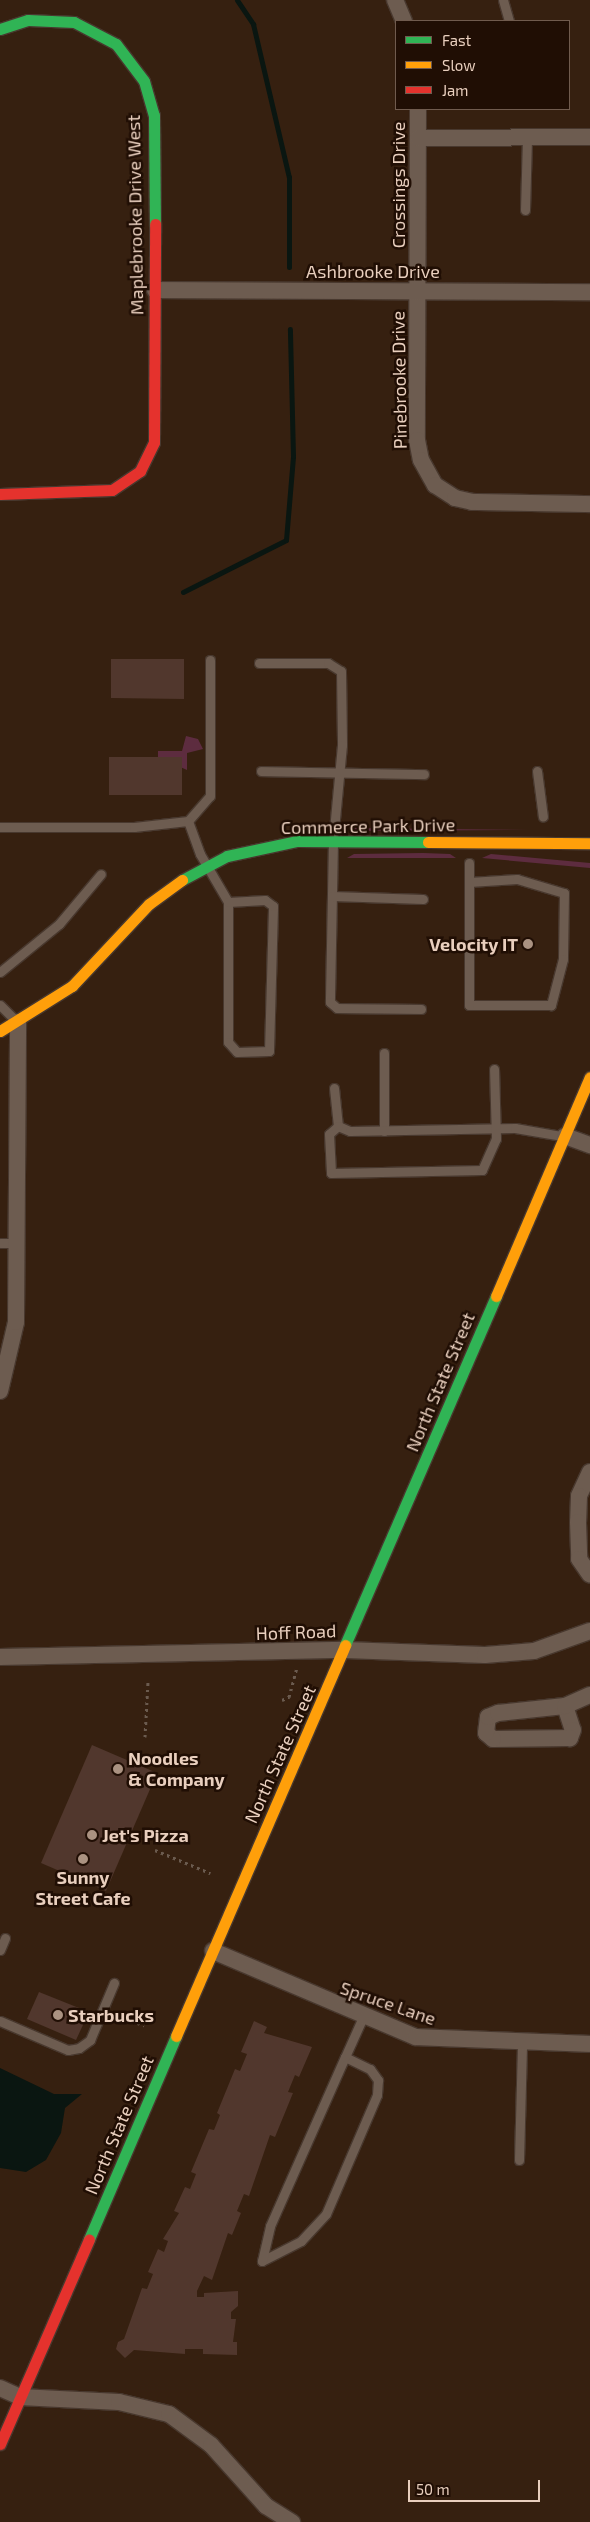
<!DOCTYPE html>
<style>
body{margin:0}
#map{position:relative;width:590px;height:2522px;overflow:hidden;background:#362010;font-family:"Exo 2",sans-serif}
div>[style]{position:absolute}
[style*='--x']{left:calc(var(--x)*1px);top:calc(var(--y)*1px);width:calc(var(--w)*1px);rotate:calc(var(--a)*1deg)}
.green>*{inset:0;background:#5d2c3f}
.water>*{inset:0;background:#0a1611}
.stream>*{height:5px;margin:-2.5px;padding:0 2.5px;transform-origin:2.5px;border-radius:2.5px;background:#0a1611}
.building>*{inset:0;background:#51372d}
.path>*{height:3px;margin-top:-1.5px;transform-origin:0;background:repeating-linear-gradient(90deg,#6b5b4f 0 2.5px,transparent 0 6.5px)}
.roads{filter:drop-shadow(1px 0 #48382e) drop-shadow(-1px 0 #48382e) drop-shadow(0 1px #48382e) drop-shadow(0 -1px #48382e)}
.lane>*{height:9px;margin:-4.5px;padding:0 4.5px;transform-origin:4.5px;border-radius:4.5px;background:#6d5c50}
.street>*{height:16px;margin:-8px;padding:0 8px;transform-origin:8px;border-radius:8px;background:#6d5c50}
.fast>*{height:11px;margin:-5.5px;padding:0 5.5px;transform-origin:5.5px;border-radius:5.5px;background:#30b455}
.slow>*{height:11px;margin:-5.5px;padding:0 5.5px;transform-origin:5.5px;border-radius:5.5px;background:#ff9f0a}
.jam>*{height:11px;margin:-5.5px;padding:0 5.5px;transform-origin:5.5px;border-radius:5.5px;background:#e5322d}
.dots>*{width:14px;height:14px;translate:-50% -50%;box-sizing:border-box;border:2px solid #200e04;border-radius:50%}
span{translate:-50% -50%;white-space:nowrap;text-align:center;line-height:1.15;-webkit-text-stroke:5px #200e04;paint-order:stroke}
.street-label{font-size:18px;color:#e9cfbe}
.poi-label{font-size:18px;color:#e9cfbe;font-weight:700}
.right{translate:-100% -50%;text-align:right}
.left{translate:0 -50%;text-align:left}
.legend{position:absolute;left:395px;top:20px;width:175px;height:90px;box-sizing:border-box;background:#200e04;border:1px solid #705b4e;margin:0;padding:6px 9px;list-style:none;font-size:15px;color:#e9cfbe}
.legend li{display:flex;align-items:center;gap:10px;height:25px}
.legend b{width:25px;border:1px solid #705b4e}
.scale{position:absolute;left:408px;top:2480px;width:132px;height:22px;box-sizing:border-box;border:2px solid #e9cfbe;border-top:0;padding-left:6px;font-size:15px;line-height:18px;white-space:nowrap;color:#e9cfbe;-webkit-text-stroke:4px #200e04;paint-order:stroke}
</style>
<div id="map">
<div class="green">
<div style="clip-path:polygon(186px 736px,198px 739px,203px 749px,187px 753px,187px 770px,158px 757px,158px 751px,182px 751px)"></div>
<div style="clip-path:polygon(348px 828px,356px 828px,529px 830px,353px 831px)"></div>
<div style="clip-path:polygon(423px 853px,450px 854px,456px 858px,347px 858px,354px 854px)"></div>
<div style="clip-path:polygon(491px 854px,590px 863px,590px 868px,482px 858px)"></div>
</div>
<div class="water">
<div style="clip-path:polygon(0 2068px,54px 2094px,82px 2094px,65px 2108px,61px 2133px,46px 2160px,26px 2172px,0 2168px)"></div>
</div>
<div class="stream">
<div style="--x:237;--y:0;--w:29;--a:56"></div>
<div style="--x:253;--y:24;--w:157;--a:76.8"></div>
<div style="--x:289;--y:177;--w:90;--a:90"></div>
<div style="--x:183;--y:592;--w:115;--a:-26.8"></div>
<div style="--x:286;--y:540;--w:84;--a:-85.2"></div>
<div style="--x:293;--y:456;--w:127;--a:-91.4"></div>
</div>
<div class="building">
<div style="clip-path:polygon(111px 659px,184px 659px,184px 699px,111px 698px)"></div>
<div style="clip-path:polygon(109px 757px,182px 757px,182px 795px,109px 795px)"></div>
<div style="clip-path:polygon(92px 1745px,157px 1773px,106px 1891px,41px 1863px)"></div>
<div style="clip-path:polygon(39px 1992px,89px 2012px,76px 2040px,27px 2019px)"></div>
<div style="clip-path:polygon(254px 2021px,267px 2027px,264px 2033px,312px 2047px,299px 2077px,295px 2075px,288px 2092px,293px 2093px,275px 2137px,270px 2135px,249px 2196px,244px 2194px,237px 2211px,241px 2213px,232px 2235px,228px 2233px,212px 2280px,204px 2276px,197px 2291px,197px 2297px,204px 2297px,204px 2293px,238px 2291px,238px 2306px,231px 2312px,231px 2319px,236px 2319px,233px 2342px,237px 2342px,237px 2355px,203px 2354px,203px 2349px,185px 2349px,185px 2354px,134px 2350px,125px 2358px,116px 2349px,118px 2342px,124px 2339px,142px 2288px,147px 2289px,153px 2274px,148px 2272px,158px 2249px,164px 2252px,168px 2241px,163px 2239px,179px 2213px,174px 2211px,185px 2187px,190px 2189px,196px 2174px,191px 2172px,209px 2129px,214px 2130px,220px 2115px,217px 2113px,235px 2069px,240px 2071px,247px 2054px,241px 2052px)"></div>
</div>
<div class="path">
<div style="--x:282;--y:1700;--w:8;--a:-23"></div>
<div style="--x:289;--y:1697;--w:31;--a:-75"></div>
<div style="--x:145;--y:1737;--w:56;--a:-86.9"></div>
<div style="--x:155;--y:1850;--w:60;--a:22.7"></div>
<div style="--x:113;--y:2014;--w:33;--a:20"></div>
</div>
<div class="roads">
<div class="lane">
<div style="--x:503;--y:0;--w:22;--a:74"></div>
<div style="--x:525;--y:210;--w:71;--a:-88.4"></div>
<div style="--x:259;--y:663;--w:69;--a:0"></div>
<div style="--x:328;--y:663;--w:15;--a:32"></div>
<div style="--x:341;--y:671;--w:74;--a:89.2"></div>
<div style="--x:342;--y:745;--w:96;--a:95.4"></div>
<div style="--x:333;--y:841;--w:161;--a:91.1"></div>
<div style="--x:330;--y:1002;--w:9;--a:41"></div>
<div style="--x:337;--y:1008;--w:84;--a:0.7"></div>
<div style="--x:261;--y:771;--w:163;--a:1.1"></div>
<div style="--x:537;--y:771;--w:46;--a:82.6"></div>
<div style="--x:188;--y:821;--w:33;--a:-49"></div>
<div style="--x:210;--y:796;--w:136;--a:-90"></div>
<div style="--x:0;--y:827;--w:134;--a:0"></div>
<div style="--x:134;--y:827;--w:54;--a:-6.3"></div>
<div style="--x:188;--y:821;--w:35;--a:70"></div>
<div style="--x:200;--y:854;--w:56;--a:59.7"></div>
<div style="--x:228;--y:902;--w:140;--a:90"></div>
<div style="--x:228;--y:1042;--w:13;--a:48"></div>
<div style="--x:237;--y:1052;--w:32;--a:-2"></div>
<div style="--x:269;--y:1051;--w:145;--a:-88.4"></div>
<div style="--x:273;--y:906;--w:10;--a:-143"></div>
<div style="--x:265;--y:900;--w:37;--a:177"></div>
<div style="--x:469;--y:882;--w:48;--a:-3.6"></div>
<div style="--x:517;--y:879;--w:49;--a:16.6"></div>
<div style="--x:564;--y:893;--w:66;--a:90.9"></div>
<div style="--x:563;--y:959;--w:48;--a:104.6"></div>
<div style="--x:551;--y:1005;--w:82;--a:180"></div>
<div style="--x:469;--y:1005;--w:142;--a:-90"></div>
<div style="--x:332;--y:896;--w:91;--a:1.9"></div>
<div style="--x:0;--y:972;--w:76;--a:-39.1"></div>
<div style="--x:59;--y:924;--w:65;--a:-50"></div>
<div style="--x:0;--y:1005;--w:23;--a:45"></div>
<div style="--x:384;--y:1053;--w:78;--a:90"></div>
<div style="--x:334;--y:1088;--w:38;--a:84"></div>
<div style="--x:338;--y:1126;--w:13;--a:23"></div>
<div style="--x:350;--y:1131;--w:165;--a:-1"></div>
<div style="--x:515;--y:1128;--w:48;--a:9.7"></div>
<div style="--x:338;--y:1126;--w:12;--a:138"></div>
<div style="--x:329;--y:1134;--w:39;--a:87"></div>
<div style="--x:331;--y:1173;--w:151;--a:-1.1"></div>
<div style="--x:482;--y:1170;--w:34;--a:-66"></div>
<div style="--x:496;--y:1139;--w:70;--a:-91.6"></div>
<div style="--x:0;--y:1243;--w:17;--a:0"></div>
<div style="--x:0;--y:1950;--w:13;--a:-67"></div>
<div style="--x:0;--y:2021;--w:74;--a:23.1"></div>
<div style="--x:68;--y:2050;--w:11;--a:-10"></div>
<div style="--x:79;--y:2048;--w:14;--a:-36"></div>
<div style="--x:90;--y:2040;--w:62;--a:-67.2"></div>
<div style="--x:345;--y:2057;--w:28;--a:26"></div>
<div style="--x:370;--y:2069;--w:14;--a:54"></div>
<div style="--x:378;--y:2080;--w:15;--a:94"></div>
<div style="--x:377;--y:2095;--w:129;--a:113.2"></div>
<div style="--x:326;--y:2214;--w:37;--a:133"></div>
<div style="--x:301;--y:2241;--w:44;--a:152.9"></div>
<div style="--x:262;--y:2261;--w:36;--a:-77"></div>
<div style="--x:270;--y:2226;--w:185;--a:-66.1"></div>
<div style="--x:345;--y:2057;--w:44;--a:-65.8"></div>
<div style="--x:519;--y:2160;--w:118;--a:-88.5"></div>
</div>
<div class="street">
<div style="--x:395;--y:0;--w:23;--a:67"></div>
<div style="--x:418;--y:109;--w:331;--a:90.2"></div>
<div style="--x:417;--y:440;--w:20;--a:79"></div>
<div style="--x:421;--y:460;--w:29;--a:61"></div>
<div style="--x:435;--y:485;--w:24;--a:33"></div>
<div style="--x:455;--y:498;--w:17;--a:13"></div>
<div style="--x:472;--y:502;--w:118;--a:1"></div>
<div style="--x:418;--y:138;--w:172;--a:-0.3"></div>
<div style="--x:155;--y:290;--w:435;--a:0.3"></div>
<div style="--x:565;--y:1136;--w:27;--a:20"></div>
<div style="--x:0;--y:1391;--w:71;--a:-76.9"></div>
<div style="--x:16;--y:1322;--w:300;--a:-89.6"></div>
<div style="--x:590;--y:1472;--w:26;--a:115"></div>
<div style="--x:579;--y:1496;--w:26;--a:92"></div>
<div style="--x:578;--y:1522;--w:37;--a:88"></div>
<div style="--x:579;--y:1559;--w:19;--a:55"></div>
<div style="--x:0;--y:1657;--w:345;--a:-1.2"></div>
<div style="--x:345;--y:1650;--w:140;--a:2"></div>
<div style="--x:485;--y:1655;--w:49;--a:-4.7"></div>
<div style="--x:534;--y:1651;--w:59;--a:-19.7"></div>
<div style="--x:565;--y:1706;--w:25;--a:72"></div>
<div style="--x:573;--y:1730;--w:9;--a:111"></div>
<div style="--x:570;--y:1738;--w:77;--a:179.3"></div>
<div style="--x:493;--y:1739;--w:9;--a:-139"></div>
<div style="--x:486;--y:1733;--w:16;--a:-83"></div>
<div style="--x:488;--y:1717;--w:11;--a:-22"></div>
<div style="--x:498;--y:1713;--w:67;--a:-6"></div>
<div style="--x:565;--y:1706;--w:27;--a:-24"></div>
<div style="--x:213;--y:1951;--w:220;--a:23"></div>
<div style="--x:416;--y:2037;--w:174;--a:2.3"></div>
<div style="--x:0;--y:2388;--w:22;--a:24"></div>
<div style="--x:20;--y:2397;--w:99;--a:2.9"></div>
<div style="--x:119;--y:2402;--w:51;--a:13.5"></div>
<div style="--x:169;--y:2414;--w:52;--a:36.4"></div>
<div style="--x:211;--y:2445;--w:82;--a:48"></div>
<div style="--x:266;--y:2506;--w:31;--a:32"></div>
</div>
<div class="fast">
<div style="--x:0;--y:29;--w:29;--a:-18"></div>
<div style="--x:28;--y:20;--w:46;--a:2.5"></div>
<div style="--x:74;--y:22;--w:47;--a:27.6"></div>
<div style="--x:116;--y:44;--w:46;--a:52.9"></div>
<div style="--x:144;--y:81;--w:35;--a:74"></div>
<div style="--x:154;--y:115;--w:109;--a:89.5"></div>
<div style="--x:182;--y:880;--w:51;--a:-28.1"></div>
<div style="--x:227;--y:856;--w:72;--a:-12.1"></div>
<div style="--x:297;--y:841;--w:131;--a:0.4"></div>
<div style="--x:345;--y:1645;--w:380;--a:-66.6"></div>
<div style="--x:89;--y:2239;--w:221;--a:-66.8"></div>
</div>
<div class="slow">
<div style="--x:428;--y:842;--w:162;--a:0.4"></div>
<div style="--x:0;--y:1031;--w:85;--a:-32"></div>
<div style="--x:72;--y:986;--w:112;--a:-46.8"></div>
<div style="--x:149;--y:904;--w:41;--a:-36"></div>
<div style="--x:496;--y:1296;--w:238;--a:-66.8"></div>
<div style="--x:176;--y:2036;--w:426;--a:-66.6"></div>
</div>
<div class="jam">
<div style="--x:0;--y:494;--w:112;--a:-2"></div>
<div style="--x:112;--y:490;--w:34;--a:-34"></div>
<div style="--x:140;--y:471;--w:32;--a:-64"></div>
<div style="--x:154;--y:442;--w:218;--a:-89.7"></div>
<div style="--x:0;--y:2444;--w:223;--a:-66.5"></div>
</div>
</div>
<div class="dots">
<div style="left:528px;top:944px;background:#aa9281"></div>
<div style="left:118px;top:1769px;background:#aa9281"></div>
<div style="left:92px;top:1835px;background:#aa9281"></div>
<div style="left:83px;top:1859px;background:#aa9281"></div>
<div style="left:58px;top:2015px;background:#aa9281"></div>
</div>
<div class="street-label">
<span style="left:398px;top:185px;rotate:-90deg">Crossings Drive</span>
<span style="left:135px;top:215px;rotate:-91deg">Maplebrooke Drive West</span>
<span style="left:373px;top:271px">Ashbrooke Drive</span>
<span style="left:399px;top:380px;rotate:-91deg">Pinebrooke Drive</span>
<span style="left:368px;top:826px;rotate:-1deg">Commerce Park Drive</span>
<span style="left:440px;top:1382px;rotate:-67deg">North State Street</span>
<span style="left:296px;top:1632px;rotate:-2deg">Hoff Road</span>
<span style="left:280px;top:1754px;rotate:-66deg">North State Street</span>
<span style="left:388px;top:2003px;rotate:19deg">Spruce Lane</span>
<span style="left:119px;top:2125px;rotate:-67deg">North State Street</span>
</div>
<div class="poi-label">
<span class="right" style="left:518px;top:944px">Velocity IT</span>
<span class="left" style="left:128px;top:1769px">Noodles<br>&amp; Company</span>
<span class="left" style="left:102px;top:1835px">Jet's Pizza</span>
<span style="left:83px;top:1888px">Sunny<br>Street Cafe</span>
<span class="left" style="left:68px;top:2015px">Starbucks</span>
</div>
<ul class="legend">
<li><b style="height:6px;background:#30b455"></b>Fast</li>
<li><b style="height:6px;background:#ff9f0a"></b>Slow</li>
<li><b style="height:6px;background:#e5322d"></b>Jam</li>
</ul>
<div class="scale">50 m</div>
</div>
